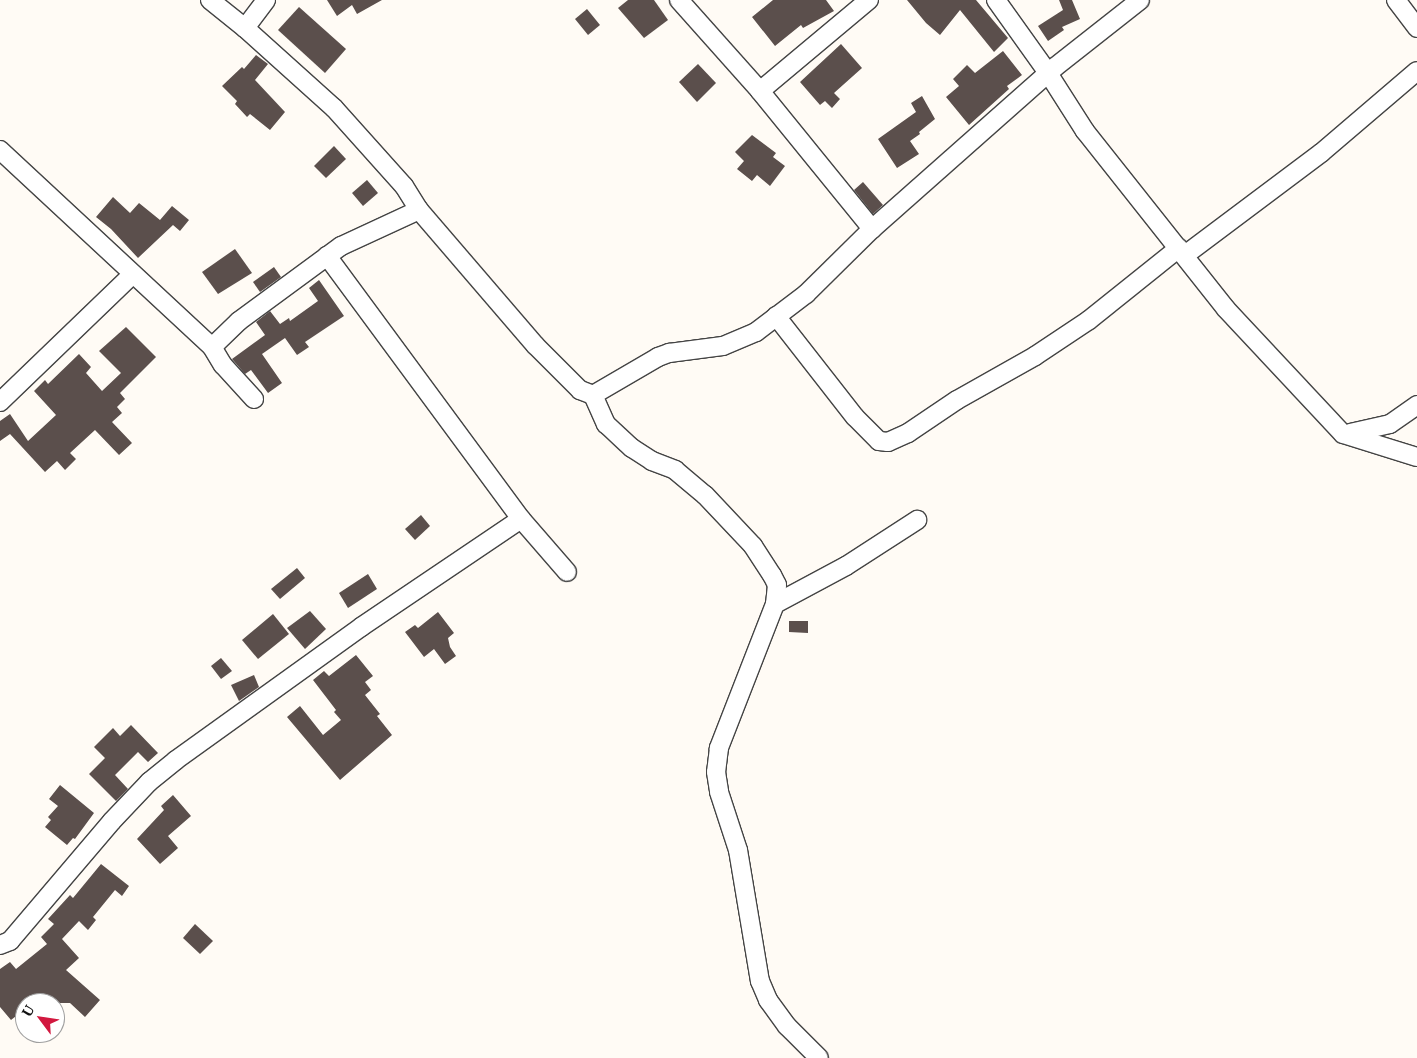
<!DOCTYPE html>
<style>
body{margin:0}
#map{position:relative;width:1417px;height:1058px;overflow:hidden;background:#fffbf5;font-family:"IBM Plex Serif",serif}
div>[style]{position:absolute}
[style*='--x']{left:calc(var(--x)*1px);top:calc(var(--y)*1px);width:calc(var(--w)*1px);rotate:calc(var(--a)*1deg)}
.building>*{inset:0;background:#5b4f4c}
.roads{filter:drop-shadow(1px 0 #444) drop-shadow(-1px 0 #444) drop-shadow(0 1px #444) drop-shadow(0 -1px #444)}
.minor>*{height:18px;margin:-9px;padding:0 9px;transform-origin:9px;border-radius:9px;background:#fff}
span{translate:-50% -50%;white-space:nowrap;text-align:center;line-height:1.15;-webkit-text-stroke:5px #fff;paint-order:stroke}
.north{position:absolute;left:15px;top:993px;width:50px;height:50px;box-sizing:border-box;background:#fff;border:1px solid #a0a0a0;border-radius:50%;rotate:301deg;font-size:14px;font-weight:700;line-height:20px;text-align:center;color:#111}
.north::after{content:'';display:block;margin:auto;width:18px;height:22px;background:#d2183f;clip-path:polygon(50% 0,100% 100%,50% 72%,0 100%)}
</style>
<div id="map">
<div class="building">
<div style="clip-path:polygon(327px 0,382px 0,357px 14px,352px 5px,337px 16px)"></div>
<div style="clip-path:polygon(628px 0,654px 0,668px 20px,644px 38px,618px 8px)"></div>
<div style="clip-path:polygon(773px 0,826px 0,834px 11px,803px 28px,801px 25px,775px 46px,752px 17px)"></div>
<div style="clip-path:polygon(907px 0,976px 0,1008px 38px,994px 52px,960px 10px,940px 35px,926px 23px)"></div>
<div style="clip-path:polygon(1059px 0,1072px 0,1080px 19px,1062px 27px,1064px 30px,1048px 41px,1038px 26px,1063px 10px)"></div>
<div style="clip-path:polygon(299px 7px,346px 49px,325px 73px,278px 30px)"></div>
<div style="clip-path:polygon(587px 9px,600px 25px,588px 35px,575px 19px)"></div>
<div style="clip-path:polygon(841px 44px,862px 68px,834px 93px,840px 99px,832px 108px,825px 101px,820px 105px,800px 82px)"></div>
<div style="clip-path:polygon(1003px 51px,1022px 75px,1007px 86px,1009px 89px,969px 125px,946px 97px,959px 86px,953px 79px,967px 65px,975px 73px)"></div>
<div style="clip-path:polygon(256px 55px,268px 64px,255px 80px,285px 112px,270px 130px,250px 114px,247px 117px,235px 104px,237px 101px,222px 86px,242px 67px,244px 69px)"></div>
<div style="clip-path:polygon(698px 64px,716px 83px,697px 102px,679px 82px)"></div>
<div style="clip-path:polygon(922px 96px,935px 119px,919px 132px,920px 134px,910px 141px,919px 154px,897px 168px,878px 139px,916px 112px,911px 103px)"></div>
<div style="clip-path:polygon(752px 135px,776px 153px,773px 157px,785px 166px,770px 186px,757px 175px,752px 181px,737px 169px,744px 161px,735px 152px)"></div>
<div style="clip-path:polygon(334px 146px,346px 159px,326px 178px,314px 166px)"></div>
<div style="clip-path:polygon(367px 180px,378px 193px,363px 206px,352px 193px)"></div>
<div style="clip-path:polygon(863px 182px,883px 205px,873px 214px,854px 190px)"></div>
<div style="clip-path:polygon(113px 197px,130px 213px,139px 203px,160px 220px,172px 206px,189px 220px,180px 231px,173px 225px,138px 258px,111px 229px,96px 217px)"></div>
<div style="clip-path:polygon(235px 249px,252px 273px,218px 294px,202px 272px)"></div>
<div style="clip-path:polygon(274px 267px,281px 277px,260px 292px,253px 282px)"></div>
<div style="clip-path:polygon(319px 280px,344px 316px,305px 342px,309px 347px,297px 355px,285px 338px,262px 354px,282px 383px,268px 393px,251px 370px,245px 374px,232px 359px,265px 335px,256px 322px,270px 311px,280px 324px,289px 318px,290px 321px,318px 301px,309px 288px)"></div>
<div style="clip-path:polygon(126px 327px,156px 357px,120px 393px,125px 399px,117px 407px,122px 413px,112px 422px,132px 443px,119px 455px,95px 430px,70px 453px,76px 459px,65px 470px,57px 461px,45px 472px,10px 434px,0 441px,0 421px,10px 414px,28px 441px,56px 415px,34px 391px,45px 380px,48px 384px,79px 354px,91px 367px,86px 373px,102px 391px,121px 373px,99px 351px)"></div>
<div style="clip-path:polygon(421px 515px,430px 526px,415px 540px,405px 529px)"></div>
<div style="clip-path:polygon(297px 568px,305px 578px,280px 599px,271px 589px)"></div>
<div style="clip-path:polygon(368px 574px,377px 589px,348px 608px,339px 593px)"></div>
<div style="clip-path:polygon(310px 611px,326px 629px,305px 649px,287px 628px)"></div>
<div style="clip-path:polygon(438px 612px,454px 633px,448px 638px,450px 647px,456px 656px,445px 664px,434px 649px,424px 657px,405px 632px,415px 625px,418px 628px)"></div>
<div style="clip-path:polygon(273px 614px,289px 634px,258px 659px,242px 640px)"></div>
<div style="clip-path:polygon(789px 621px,808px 621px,808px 633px,789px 632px)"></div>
<div style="clip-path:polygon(356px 655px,373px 676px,365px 682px,371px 690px,365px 695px,380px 714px,377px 716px,392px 735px,340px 780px,287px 717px,300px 706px,323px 735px,341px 720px,334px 712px,336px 710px,313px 680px,324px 671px,329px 676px)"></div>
<div style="clip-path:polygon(221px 658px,232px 671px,221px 679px,211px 666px)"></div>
<div style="clip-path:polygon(254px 675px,259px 687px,239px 701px,231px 685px)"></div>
<div style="clip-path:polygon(131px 725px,158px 753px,148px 762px,138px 752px,115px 775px,128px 789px,116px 801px,89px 774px,105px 758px,94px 747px,113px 728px,120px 736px)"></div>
<div style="clip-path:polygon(60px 785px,94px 813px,75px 839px,73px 838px,67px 845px,45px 827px,51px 820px,48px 817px,58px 806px,49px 799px)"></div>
<div style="clip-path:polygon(173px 795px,191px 816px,168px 836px,178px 848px,160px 864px,137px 839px,164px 810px,161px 806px)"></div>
<div style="clip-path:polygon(101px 864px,129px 886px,122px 896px,115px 890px,93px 917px,96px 920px,88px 930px,79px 921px,62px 939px,79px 958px,66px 970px,100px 1000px,85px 1017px,70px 1003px,25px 1003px,25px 1009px,11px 1020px,0 1007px,0 969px,10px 962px,16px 969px,47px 944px,41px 937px,54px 924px,48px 919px,70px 895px,73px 898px)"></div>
<div style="clip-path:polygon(195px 924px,213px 941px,200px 954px,183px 938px)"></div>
</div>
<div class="roads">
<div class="minor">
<div style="--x:210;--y:0;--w:45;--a:38.7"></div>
<div style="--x:245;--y:28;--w:120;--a:42"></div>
<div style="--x:334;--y:108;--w:105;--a:48.1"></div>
<div style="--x:404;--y:186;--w:28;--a:58"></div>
<div style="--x:419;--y:210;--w:86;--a:155.2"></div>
<div style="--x:341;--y:246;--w:127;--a:143.7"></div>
<div style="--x:239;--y:321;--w:37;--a:136"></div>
<div style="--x:679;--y:0;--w:122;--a:48.3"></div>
<div style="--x:760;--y:91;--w:178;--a:50.9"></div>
<div style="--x:996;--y:0;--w:90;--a:54.5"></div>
<div style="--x:1048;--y:73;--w:69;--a:57.5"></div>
<div style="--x:1085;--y:131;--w:227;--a:51.6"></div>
<div style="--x:1226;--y:309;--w:171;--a:46.9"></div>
<div style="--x:1343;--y:434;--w:77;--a:17.3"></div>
<div style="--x:1396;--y:0;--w:35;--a:53"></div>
<div style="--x:245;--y:28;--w:35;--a:-53"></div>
<div style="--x:760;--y:91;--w:142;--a:-39.9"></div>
<div style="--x:0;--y:150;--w:289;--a:42.9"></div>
<div style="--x:212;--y:347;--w:21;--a:59"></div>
<div style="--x:223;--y:365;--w:46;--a:47.6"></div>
<div style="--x:419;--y:210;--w:178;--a:49.3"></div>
<div style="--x:535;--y:345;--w:64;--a:45"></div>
<div style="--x:580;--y:390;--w:14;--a:21"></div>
<div style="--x:593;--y:395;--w:32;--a:66"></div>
<div style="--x:606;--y:424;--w:35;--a:43"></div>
<div style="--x:632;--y:448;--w:24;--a:33"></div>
<div style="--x:652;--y:461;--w:25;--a:21"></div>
<div style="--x:675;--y:470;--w:39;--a:40"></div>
<div style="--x:705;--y:495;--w:70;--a:46.7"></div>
<div style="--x:753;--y:546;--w:35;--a:57"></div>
<div style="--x:772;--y:575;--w:11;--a:63"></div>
<div style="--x:777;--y:585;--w:19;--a:96"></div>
<div style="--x:775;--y:604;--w:155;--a:111.3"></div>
<div style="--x:719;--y:748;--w:24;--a:97"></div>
<div style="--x:716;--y:772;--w:20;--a:81"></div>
<div style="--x:719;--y:792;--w:61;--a:71.9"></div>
<div style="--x:738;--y:850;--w:133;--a:80.5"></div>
<div style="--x:760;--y:981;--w:21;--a:67"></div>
<div style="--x:768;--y:1000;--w:32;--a:54"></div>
<div style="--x:787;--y:1026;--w:45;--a:45"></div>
<div style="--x:1185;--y:255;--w:170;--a:-36.9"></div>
<div style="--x:1321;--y:153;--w:126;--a:-40.5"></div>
<div style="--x:776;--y:316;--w:128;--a:52"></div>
<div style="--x:855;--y:417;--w:34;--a:45"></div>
<div style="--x:879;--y:441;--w:9;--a:6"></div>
<div style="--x:888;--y:442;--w:22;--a:-24"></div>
<div style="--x:908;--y:433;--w:59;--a:-34"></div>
<div style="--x:957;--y:400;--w:90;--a:-29.4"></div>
<div style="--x:1035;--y:356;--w:65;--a:-33.7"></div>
<div style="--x:1089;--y:320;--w:115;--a:-38.7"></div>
<div style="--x:593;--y:395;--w:75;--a:-30.3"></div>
<div style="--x:658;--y:357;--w:12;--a:-20"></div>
<div style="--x:669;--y:353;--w:54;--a:-7.4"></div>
<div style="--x:723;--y:346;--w:36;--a:-23"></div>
<div style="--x:756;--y:332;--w:63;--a:-37.2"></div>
<div style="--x:806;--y:294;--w:93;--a:-44.6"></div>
<div style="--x:872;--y:229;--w:244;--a:-41.5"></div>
<div style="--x:1055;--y:67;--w:108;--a:-38.2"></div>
<div style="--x:0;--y:402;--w:183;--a:-43.9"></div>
<div style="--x:1350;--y:433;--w:41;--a:-12.7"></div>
<div style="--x:1390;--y:424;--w:33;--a:-35"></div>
<div style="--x:521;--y:519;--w:70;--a:49"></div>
<div style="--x:775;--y:604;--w:81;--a:-28.2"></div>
<div style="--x:846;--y:566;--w:85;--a:-32.9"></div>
<div style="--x:0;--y:945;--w:11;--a:-22"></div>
<div style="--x:10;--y:941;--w:157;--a:-49.6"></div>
<div style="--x:112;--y:821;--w:54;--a:-46.5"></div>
<div style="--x:149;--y:782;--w:35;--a:-39"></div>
<div style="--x:176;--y:760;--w:228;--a:-35.7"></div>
<div style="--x:361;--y:627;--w:193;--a:-34"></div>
<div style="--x:521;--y:519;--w:327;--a:-126.4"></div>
</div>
</div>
<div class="north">U</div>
</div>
